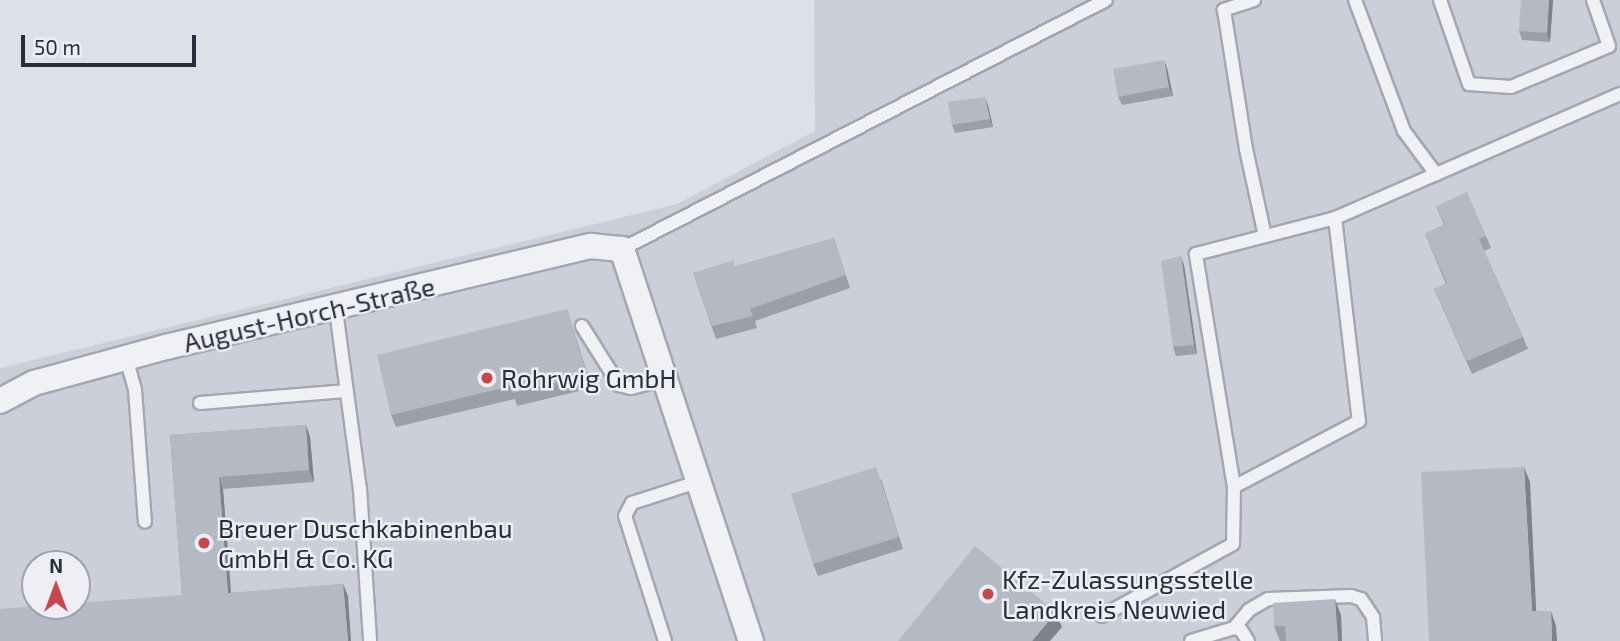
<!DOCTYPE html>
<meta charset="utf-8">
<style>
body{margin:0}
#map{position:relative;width:1620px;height:641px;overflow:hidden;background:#dee0e7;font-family:"Exo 2",sans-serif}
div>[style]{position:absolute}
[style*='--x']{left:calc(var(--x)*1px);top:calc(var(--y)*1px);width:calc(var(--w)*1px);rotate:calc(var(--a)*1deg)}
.built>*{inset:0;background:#cccfd9}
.roads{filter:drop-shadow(2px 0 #a4a7b1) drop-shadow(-2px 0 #a4a7b1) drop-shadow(0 2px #a4a7b1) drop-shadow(0 -2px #a4a7b1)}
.lane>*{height:12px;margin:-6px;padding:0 6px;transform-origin:6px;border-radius:6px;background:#f0f1f5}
.street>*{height:24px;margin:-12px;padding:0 12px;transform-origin:12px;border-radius:12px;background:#f0f1f5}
.wall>*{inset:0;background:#9c9fa9}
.shaded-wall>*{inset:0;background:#7f8289}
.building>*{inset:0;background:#b5b9c4}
.dots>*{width:19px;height:19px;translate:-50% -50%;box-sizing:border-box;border:4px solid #edeff5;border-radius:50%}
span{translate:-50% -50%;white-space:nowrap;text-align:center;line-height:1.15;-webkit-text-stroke:5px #edeff5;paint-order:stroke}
.street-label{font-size:26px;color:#282d3d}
.poi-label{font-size:26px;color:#282d3d}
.left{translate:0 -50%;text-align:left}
.north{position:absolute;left:21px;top:550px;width:70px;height:70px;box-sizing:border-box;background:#edeff5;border:2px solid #9ea1ab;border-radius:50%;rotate:0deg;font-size:19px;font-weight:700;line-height:28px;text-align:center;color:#282d3d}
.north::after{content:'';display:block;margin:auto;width:24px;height:32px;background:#c94648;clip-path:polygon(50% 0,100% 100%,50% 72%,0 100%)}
.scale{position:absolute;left:21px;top:35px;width:175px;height:32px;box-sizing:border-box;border:4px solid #282d3d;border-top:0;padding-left:9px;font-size:21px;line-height:24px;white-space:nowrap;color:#282d3d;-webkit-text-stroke:5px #edeff5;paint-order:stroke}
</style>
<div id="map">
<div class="built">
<div style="clip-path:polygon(evenodd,814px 0,1620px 0,1620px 641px,0 641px,0 368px,677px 204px,815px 131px,814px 0,35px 564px,77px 564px,77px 606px,35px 606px,35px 564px)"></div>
</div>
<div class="roads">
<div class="lane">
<div style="--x:1254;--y:0;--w:32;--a:162"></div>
<div style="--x:1224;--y:10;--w:141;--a:81"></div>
<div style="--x:1246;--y:149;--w:89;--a:77.7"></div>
<div style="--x:1355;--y:0;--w:140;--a:69.5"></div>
<div style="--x:1404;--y:131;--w:54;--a:53.3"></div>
<div style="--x:1440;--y:0;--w:89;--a:71"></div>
<div style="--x:1469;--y:84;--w:42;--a:4.1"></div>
<div style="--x:1511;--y:87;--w:106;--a:-22.7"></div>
<div style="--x:1609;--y:46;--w:49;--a:-109.2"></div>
<div style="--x:1335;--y:218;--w:204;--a:83.3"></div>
<div style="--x:1359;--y:421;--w:141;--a:152.2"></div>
<div style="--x:1234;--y:487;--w:236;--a:-99.3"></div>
<div style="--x:1196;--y:254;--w:144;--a:-14.5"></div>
<div style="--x:1335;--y:218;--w:311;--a:-23.5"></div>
<div style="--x:622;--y:249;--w:544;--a:-27.22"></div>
<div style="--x:336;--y:310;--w:181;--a:82.4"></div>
<div style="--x:360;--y:489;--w:152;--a:86.2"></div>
<div style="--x:582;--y:326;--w:70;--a:57.9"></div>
<div style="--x:619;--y:385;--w:12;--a:14"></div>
<div style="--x:631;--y:388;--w:33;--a:-14"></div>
<div style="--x:126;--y:358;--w:33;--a:74"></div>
<div style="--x:135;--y:390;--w:132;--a:85.7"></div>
<div style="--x:200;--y:403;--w:145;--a:-4.7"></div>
<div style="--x:1102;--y:616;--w:149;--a:-28.8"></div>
<div style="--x:1233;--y:544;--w:57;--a:-89"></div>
<div style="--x:1234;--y:628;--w:23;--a:-50"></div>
<div style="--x:1249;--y:610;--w:22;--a:-30"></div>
<div style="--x:1268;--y:599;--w:83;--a:-2.1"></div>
<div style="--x:1351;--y:596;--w:10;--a:17"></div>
<div style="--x:1361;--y:599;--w:22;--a:56"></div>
<div style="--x:1373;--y:617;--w:24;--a:85"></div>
<div style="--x:665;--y:641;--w:131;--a:-107.7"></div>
<div style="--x:625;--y:516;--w:15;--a:-62"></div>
<div style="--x:632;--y:503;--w:68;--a:-17.9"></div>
<div style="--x:1191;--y:641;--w:45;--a:-16.8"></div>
<div style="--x:1234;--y:628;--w:7;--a:16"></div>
<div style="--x:1241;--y:630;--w:13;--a:58"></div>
</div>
<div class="street">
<div style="--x:0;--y:401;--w:38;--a:-28"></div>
<div style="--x:34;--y:383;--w:137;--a:-15.3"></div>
<div style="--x:166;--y:347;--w:437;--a:-13.4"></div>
<div style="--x:591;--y:246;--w:31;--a:6"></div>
<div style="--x:622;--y:249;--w:413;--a:71.8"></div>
</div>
</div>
<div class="wall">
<div style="clip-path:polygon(1553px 0,1550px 42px,1522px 40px,1519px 31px)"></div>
<div style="clip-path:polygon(1167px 68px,1173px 96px,1122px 105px,1118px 97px)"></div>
<div style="clip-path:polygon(988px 105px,993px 127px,955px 133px,952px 125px)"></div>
<div style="clip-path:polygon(1436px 206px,1486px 236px,1491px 248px,1484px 251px,1523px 337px,1528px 349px,1472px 374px,1434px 289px,1446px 284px,1425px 234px,1444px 225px)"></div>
<div style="clip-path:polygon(834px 238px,850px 288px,755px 321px,757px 328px,716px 339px,693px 273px,737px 266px)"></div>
<div style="clip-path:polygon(1184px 265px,1197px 354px,1176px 356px,1173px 347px)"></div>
<div style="clip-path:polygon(567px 309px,592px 388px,517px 406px,515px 399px,396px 427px,391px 415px)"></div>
<div style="clip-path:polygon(306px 425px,310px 437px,314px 482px,223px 489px,231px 593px,343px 584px,348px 596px,182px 595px,170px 435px)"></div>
<div style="clip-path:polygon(881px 479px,903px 549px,818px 576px,813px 564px)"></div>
<div style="clip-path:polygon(1341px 615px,1342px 641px,1280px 641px,1274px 626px)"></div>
</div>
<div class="shaded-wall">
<div style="clip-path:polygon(1549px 0,1553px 0,1550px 42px,1547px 33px)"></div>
<div style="clip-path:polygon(1164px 60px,1167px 68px,1173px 96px,1169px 87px)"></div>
<div style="clip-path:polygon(985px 97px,988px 105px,993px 127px,990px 119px)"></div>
<div style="clip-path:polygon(1181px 256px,1184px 265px,1197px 354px,1194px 345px)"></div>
<div style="clip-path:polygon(306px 425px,310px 437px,314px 482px,309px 470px)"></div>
<div style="clip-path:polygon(1524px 467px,1530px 482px,1537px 627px,1532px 611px)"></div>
<div style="clip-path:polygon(219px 477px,223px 489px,232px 605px,228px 593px)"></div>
<div style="clip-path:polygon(343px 584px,348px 596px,351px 641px,348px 641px)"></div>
<div style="clip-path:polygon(1335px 599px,1341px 615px,1342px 641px,1338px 641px)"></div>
<div style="clip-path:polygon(1551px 611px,1556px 626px,1557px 641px,1552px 641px)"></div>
<div style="clip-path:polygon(1056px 612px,1062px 627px,1050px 641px,1032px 641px)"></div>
</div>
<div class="building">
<div style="clip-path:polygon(1521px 0,1549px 0,1547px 33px,1519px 31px)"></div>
<div style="clip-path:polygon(1164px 60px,1169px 87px,1118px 97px,1113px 69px)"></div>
<div style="clip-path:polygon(985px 97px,990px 119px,952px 125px,948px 102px)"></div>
<div style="clip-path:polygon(1467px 192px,1486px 236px,1479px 239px,1523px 337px,1467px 361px,1434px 289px,1447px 283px,1425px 234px,1445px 225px,1436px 206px)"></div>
<div style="clip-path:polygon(834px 238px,846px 275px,750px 309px,753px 316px,712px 326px,693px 273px,734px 260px,734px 267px)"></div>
<div style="clip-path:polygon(1181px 256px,1194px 345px,1173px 347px,1161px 261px)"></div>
<div style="clip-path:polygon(567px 309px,587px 375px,513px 393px,511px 386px,391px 415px,377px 355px)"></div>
<div style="clip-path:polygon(306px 425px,309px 470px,219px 477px,228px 593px,343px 584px,348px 641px,0 641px,0 609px,35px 606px,77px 606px,77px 603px,182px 595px,170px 435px)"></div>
<div style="clip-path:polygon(876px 467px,899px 537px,813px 564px,791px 494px)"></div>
<div style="clip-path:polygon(1524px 467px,1532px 611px,1551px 611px,1552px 641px,1429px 641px,1421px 472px)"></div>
<div style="clip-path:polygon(975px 546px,1056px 612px,1032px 641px,898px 641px)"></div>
<div style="clip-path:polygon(1335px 599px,1338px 641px,1286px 641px,1285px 626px,1274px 626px,1273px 603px)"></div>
</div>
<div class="dots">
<div style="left:487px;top:378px;background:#c94648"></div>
<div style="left:204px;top:543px;background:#c94648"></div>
<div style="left:988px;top:594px;background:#c94648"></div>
</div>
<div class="street-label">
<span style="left:309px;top:314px;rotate:-13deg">August-Horch-Straße</span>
</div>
<div class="poi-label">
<span class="left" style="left:501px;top:378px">Rohrwig GmbH</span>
<span class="left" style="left:218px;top:543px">Breuer Duschkabinenbau<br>GmbH &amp; Co. KG</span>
<span class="left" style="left:1002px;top:594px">Kfz-Zulassungsstelle<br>Landkreis Neuwied</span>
</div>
<div class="north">N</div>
<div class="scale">50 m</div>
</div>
